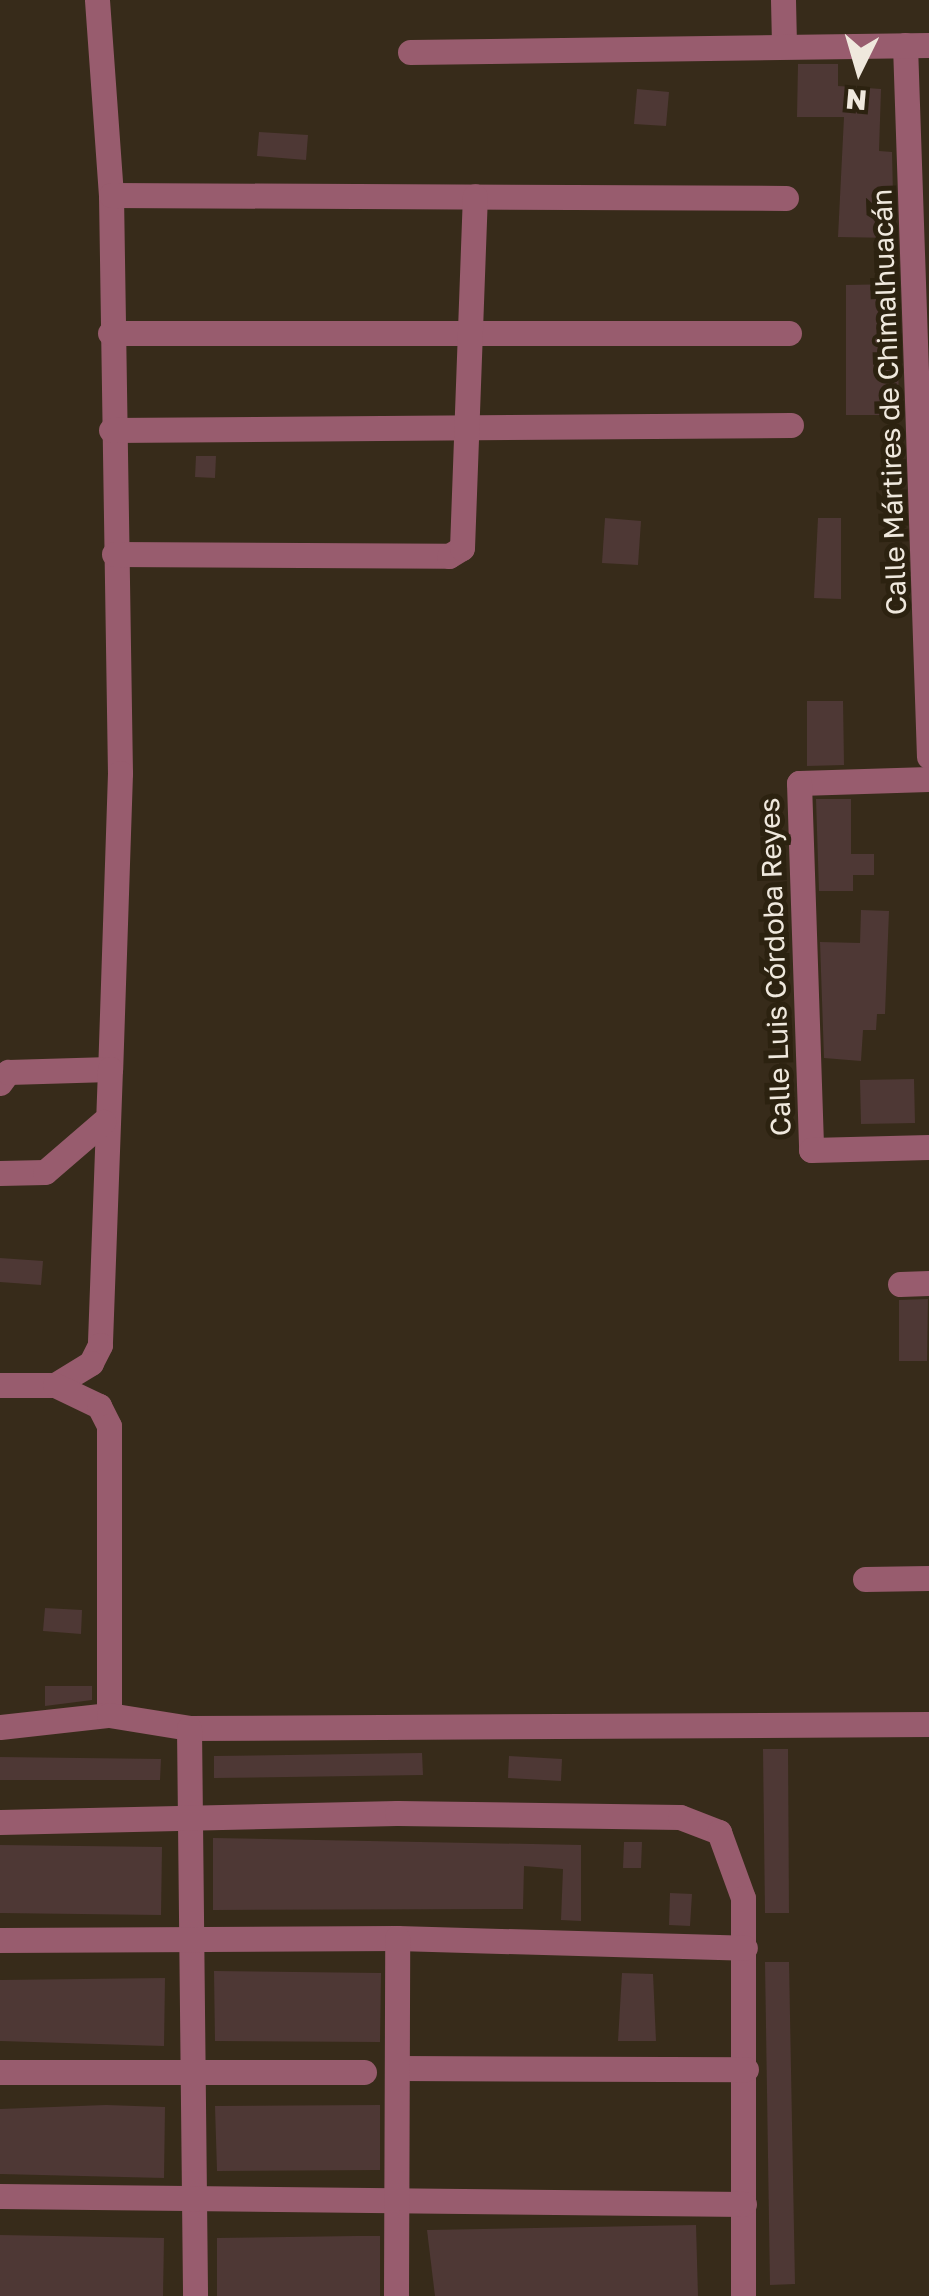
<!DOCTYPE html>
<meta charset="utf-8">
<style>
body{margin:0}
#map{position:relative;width:929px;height:2296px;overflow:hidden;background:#372b1a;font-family:"Golos Text",sans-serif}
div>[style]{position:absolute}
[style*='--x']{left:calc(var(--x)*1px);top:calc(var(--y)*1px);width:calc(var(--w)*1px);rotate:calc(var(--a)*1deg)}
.building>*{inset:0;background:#4e3835}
.minor>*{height:25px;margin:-12.5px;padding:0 12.5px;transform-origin:12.5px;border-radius:12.5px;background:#985c6e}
span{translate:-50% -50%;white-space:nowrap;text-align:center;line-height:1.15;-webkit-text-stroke:10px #2c2210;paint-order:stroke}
.street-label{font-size:28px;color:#efe8dd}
.north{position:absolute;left:809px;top:20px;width:100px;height:100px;-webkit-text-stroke:8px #2c2210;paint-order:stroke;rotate:185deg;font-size:28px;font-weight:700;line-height:40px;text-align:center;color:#efe8dd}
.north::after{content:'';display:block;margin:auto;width:35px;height:45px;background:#efe8dd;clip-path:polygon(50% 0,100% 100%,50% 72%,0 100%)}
</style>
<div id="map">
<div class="building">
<div style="clip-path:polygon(798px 64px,838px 64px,838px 86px,881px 89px,879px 151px,892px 152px,894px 238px,838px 237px,844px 117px,797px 117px)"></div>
<div style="clip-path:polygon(637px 89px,669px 92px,666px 126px,634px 124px)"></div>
<div style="clip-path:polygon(259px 132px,308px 135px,306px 160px,257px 156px)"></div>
<div style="clip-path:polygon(897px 284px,899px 415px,846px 415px,846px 285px)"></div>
<div style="clip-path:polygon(196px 456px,216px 456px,215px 478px,195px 477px)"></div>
<div style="clip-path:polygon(605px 518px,641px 521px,638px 565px,602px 563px)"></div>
<div style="clip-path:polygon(818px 518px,841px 518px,841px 599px,814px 598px)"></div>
<div style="clip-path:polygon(807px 701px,843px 701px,844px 765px,807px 766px)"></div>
<div style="clip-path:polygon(816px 799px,851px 799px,851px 854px,874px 854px,874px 875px,853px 875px,853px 891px,819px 891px)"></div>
<div style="clip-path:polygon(861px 910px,889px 911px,885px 1014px,877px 1014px,876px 1030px,863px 1030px,861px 1061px,824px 1058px,820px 942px,860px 943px)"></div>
<div style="clip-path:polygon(914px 1079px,915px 1123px,861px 1124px,860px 1080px)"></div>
<div style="clip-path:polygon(0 1258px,43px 1261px,41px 1285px,0 1282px)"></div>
<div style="clip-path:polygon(928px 1299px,927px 1361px,899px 1361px,899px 1300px)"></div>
<div style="clip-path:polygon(45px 1608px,82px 1610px,81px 1634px,43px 1631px)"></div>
<div style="clip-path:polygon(45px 1686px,92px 1686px,92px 1700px,45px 1706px)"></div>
<div style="clip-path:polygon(763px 1749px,788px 1749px,789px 1913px,765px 1913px)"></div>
<div style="clip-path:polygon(422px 1753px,423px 1775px,214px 1778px,214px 1756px)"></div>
<div style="clip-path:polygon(509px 1756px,562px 1759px,561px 1781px,508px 1778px)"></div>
<div style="clip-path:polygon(0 1757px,161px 1759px,160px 1780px,0 1780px)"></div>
<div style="clip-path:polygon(213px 1838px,581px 1845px,581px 1921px,561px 1920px,563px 1869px,524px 1866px,523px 1909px,213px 1910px)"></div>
<div style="clip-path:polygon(624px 1842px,642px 1842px,641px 1868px,623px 1868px)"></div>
<div style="clip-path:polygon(0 1845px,162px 1847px,161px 1915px,0 1913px)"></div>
<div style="clip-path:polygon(670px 1893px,692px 1894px,690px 1926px,669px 1925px)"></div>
<div style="clip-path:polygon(765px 1962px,789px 1962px,795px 2284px,770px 2285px)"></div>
<div style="clip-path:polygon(214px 1971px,381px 1973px,380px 2042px,215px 2041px)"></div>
<div style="clip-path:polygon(622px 1973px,653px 1974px,656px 2041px,618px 2041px)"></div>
<div style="clip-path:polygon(165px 1978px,164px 2046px,0 2041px,0 1980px)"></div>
<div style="clip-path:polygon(106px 2105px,165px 2107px,164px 2178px,0 2174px,0 2109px)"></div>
<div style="clip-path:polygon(380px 2105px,380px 2170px,217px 2171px,215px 2106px)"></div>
<div style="clip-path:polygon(696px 2225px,698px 2296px,435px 2296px,427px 2230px)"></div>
<div style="clip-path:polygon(0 2235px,164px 2238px,163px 2296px,0 2296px)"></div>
<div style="clip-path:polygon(356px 2236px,380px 2236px,380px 2296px,217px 2296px,217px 2238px)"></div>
</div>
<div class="minor">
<div style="--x:97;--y:0;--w:196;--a:85.9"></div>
<div style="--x:111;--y:195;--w:578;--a:89.11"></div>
<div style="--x:120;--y:773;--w:296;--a:91.9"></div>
<div style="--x:783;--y:0;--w:44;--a:88.7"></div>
<div style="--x:905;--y:45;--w:712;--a:88.07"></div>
<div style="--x:410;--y:52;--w:519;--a:-0.77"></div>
<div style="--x:111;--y:195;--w:675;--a:0.25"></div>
<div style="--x:110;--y:333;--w:679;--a:0"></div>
<div style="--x:111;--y:430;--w:680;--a:-0.42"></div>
<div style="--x:114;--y:554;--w:335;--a:0.3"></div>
<div style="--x:449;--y:556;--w:15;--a:-32"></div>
<div style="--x:462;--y:548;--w:352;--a:-87.9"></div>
<div style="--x:929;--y:779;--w:130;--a:178.2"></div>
<div style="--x:799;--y:783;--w:367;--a:88.1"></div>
<div style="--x:811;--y:1150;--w:118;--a:-1.5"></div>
<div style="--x:0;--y:1083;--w:14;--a:-54"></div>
<div style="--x:8;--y:1072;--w:102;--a:-1.7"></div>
<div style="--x:110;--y:1069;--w:276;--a:92.1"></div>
<div style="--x:100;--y:1345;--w:20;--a:117"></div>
<div style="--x:91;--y:1363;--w:42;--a:148.6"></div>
<div style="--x:0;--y:1173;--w:45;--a:-1.3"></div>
<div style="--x:45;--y:1172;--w:77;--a:-40.8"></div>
<div style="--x:900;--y:1284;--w:29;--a:-2"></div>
<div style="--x:0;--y:1385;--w:55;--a:0"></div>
<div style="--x:55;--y:1385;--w:49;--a:25.5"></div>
<div style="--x:99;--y:1406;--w:22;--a:63"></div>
<div style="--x:109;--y:1426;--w:289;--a:90"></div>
<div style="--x:865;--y:1579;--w:64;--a:-0.9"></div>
<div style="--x:0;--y:1727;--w:110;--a:-6.3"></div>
<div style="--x:109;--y:1715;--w:81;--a:9.2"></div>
<div style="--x:189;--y:1728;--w:740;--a:-0.31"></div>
<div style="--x:189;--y:1728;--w:568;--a:89.39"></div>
<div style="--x:0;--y:1822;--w:397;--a:-1.3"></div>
<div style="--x:397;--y:1813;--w:283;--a:0.8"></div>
<div style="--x:680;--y:1817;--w:42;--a:21"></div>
<div style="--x:719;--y:1832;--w:70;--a:70"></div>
<div style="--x:743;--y:1898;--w:398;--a:90"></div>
<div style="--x:0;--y:1940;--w:397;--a:-0.3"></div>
<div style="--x:397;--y:1938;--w:348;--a:1.6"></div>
<div style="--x:397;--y:2068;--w:349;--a:0.2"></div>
<div style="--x:0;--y:2072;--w:364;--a:0"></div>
<div style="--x:0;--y:2196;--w:744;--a:0.62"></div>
<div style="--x:396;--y:2296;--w:358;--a:-89.8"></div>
</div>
<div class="street-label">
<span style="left:889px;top:402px;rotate:-92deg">Calle Mártires de Chimalhuacán</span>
<span style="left:775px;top:967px;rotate:-92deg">Calle Luis Córdoba Reyes</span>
</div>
<div class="north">N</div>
</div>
